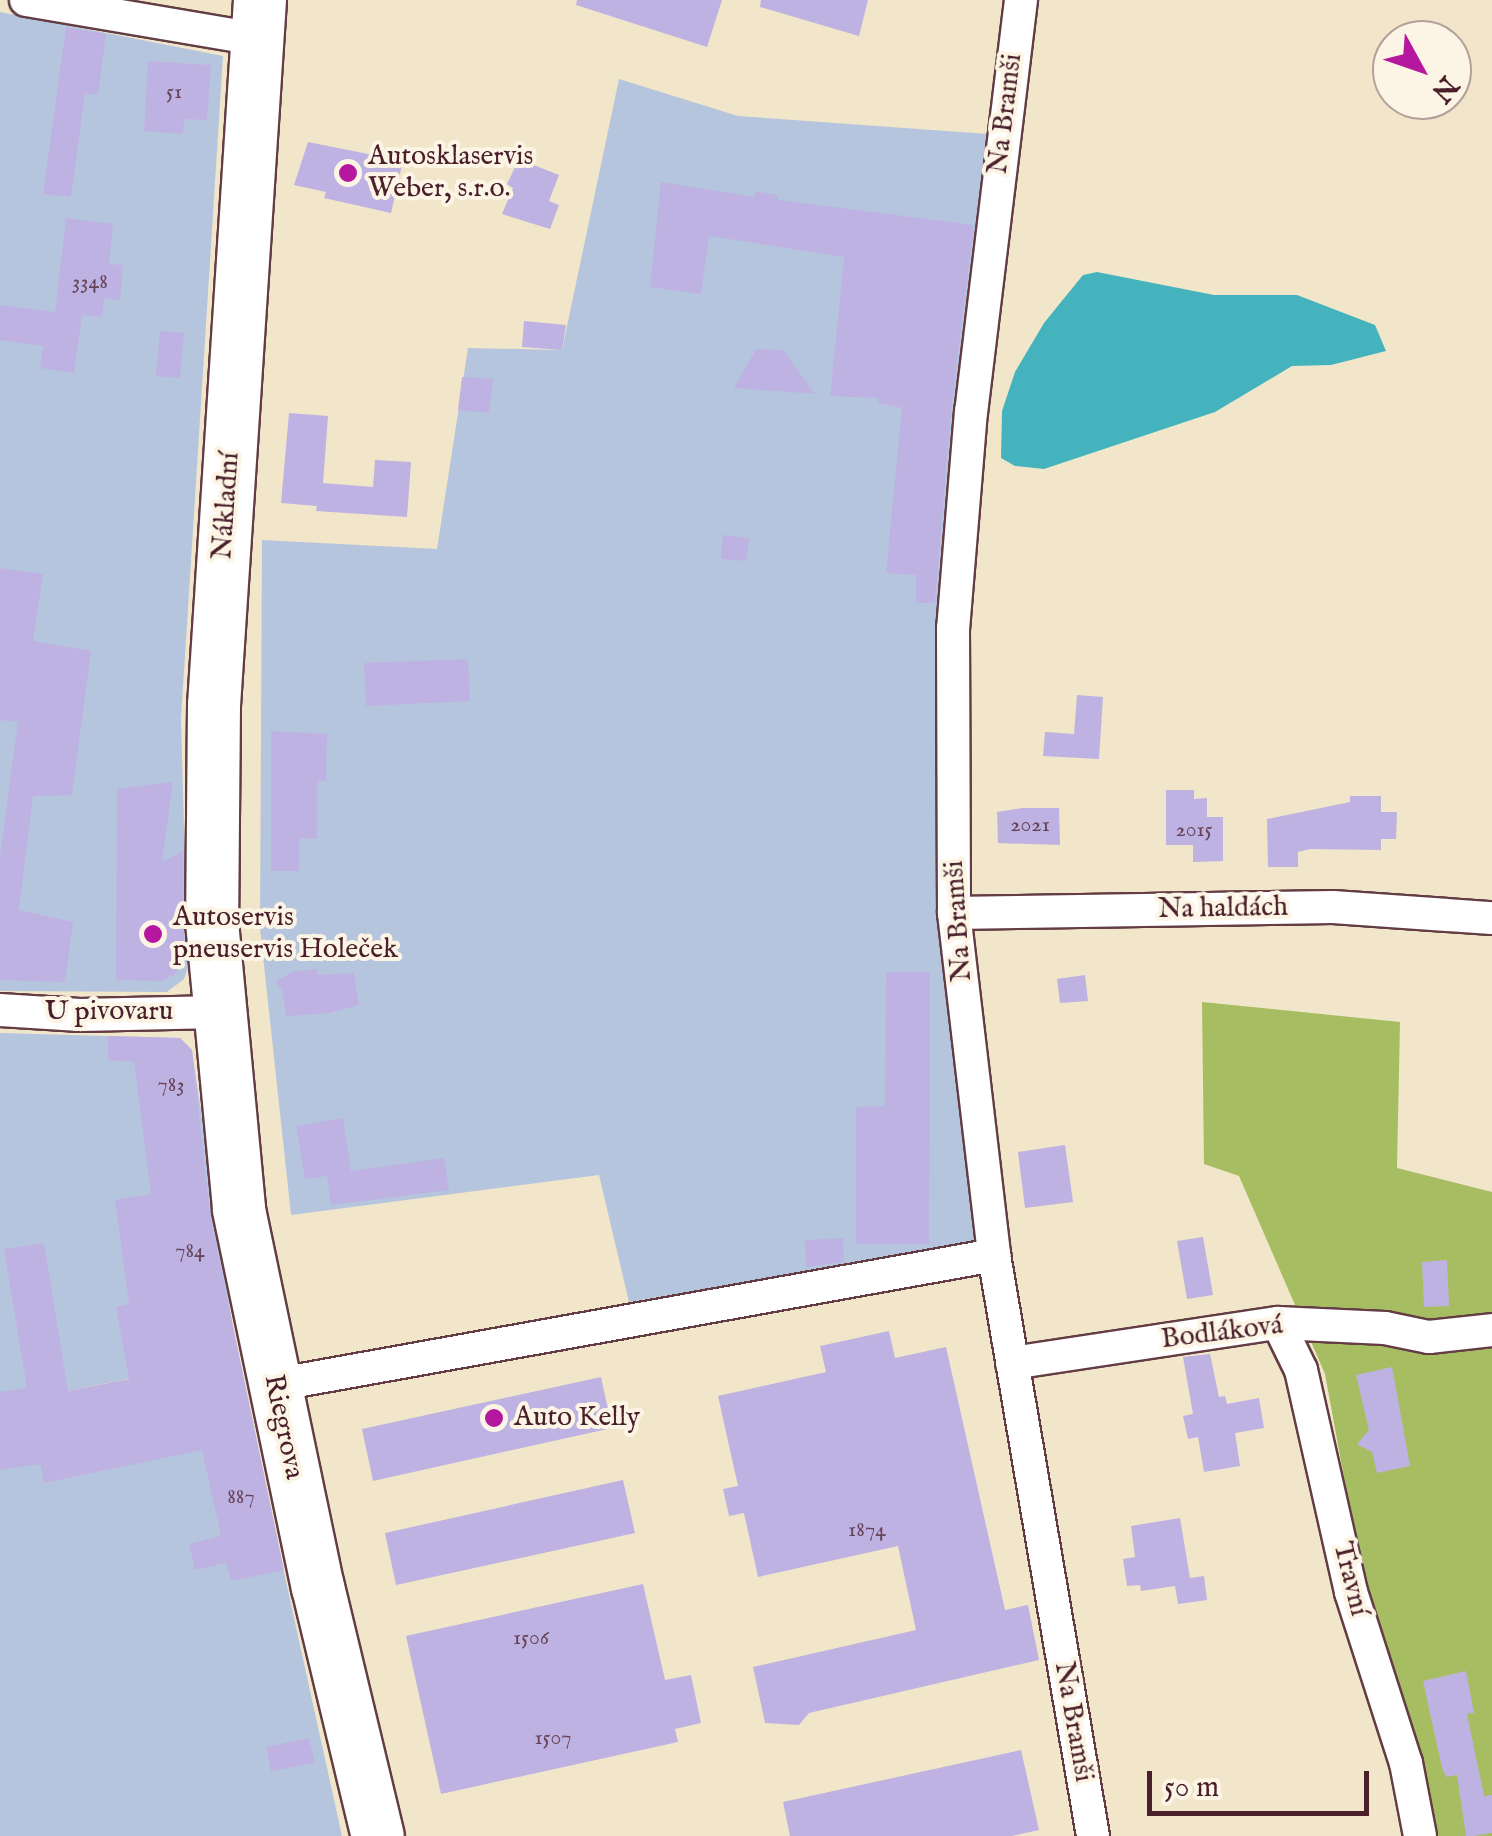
<!DOCTYPE html>
<meta charset="utf-8">
<style>
body{margin:0}
#map{position:relative;width:1492px;height:1836px;overflow:hidden;background:#f1e6c9;font-family:"IM FELL English",serif}
div>[style]{position:absolute}
[style*='--x']{left:calc(var(--x)*1px);top:calc(var(--y)*1px);width:calc(var(--w)*1px);rotate:calc(var(--a)*1deg)}
.industrial>*{inset:0;background:#b6c5de}
.green>*{inset:0;background:#a7bd62}
.water>*{inset:0;background:#44b3be}
.building>*{inset:0;background:#beb2e2}
.roads{filter:drop-shadow(2px 0 #633d43) drop-shadow(-2px 0 #633d43) drop-shadow(0 2px #633d43) drop-shadow(0 -2px #633d43)}
.minor>*{height:32px;margin:-16px;padding:0 16px;transform-origin:16px;border-radius:16px;background:#fff}
.primary>*{height:52px;margin:-26px;padding:0 26px;transform-origin:26px;border-radius:26px;background:#fff}
.dots>*{width:28px;height:28px;translate:-50% -50%;box-sizing:border-box;border:5px solid #fcf5e5;border-radius:50%}
span{translate:-50% -50%;white-space:nowrap;text-align:center;line-height:1.15;-webkit-text-stroke:8px #fcf5e5;paint-order:stroke}
.number-label{font-size:22px;color:#674459}
.number-label span{-webkit-text-stroke-width:0}
.street-label{font-size:28px;color:#4a1f2b}
.poi-label{font-size:28px;color:#4a1f2b}
.left{translate:0 -50%;text-align:left}
.north{position:absolute;left:1372px;top:20px;width:100px;height:100px;box-sizing:border-box;background:#fcf5e5;border:2px solid #b59f9b;border-radius:50%;rotate:130deg;font-size:28px;font-weight:700;line-height:40px;text-align:center;color:#4a1f2b}
.north::after{content:'';display:block;margin:auto;width:35px;height:45px;background:#b5179e;clip-path:polygon(50% 0,100% 100%,50% 72%,0 100%)}
.scale{position:absolute;left:1147px;top:1771px;width:222px;height:45px;box-sizing:border-box;border:5px solid #4a1f2b;border-top:0;padding-left:12px;font-size:30px;line-height:35px;white-space:nowrap;color:#4a1f2b;-webkit-text-stroke:8px #fcf5e5;paint-order:stroke}
</style>
<div id="map">
<div class="industrial">
<div style="clip-path:polygon(0 12px,223px 56px,181px 719px,188px 968px,184px 979px,167px 992px,0 991px)"></div>
<div style="clip-path:polygon(619px 79px,738px 116px,988px 134px,944px 566px,978px 1244px,629px 1302px,599px 1175px,291px 1215px,260px 928px,262px 540px,437px 549px,468px 348px,562px 350px)"></div>
<div style="clip-path:polygon(0 1033px,180px 1038px,192px 1050px,237px 1357px,63px 1392px,0 1392px)"></div>
<div style="clip-path:polygon(245px 1395px,342px 1836px,0 1836px,0 1447px)"></div>
</div>
<div class="green">
<div style="clip-path:polygon(1202px 1002px,1400px 1022px,1397px 1168px,1492px 1192px,1492px 1836px,1430px 1836px,1362px 1576px,1325px 1374px,1239px 1176px,1204px 1164px)"></div>
</div>
<div class="water">
<div style="clip-path:polygon(1097px 272px,1214px 295px,1297px 295px,1375px 325px,1386px 351px,1331px 365px,1292px 366px,1215px 412px,1044px 469px,1015px 466px,1001px 458px,1002px 411px,1015px 372px,1044px 323px,1083px 275px)"></div>
</div>
<div class="building">
<div style="clip-path:polygon(577px 0,722px 0,707px 47px,576px 5px)"></div>
<div style="clip-path:polygon(761px 0,868px 0,859px 36px,760px 7px)"></div>
<div style="clip-path:polygon(66px 27px,106px 34px,98px 95px,85px 93px,71px 197px,43px 194px)"></div>
<div style="clip-path:polygon(148px 61px,211px 65px,207px 120px,184px 119px,183px 134px,144px 131px)"></div>
<div style="clip-path:polygon(308px 142px,403px 161px,391px 213px,324px 198px,326px 192px,294px 185px)"></div>
<div style="clip-path:polygon(526px 162px,559px 175px,549px 201px,559px 205px,550px 229px,502px 214px,513px 188px,507px 184px,517px 163px,524px 167px)"></div>
<div style="clip-path:polygon(661px 182px,755px 197px,755px 191px,778px 195px,778px 200px,974px 225px,951px 409px,935px 603px,916px 603px,916px 575px,886px 573px,902px 408px,877px 403px,878px 398px,830px 396px,844px 257px,709px 236px,701px 294px,650px 287px)"></div>
<div style="clip-path:polygon(66px 218px,113px 224px,109px 264px,123px 265px,120px 300px,104px 298px,102px 317px,82px 315px,74px 373px,40px 368px,43px 346px,0 340px,0 305px,55px 312px)"></div>
<div style="clip-path:polygon(524px 321px,566px 325px,562px 350px,522px 347px)"></div>
<div style="clip-path:polygon(160px 331px,184px 333px,180px 378px,156px 376px)"></div>
<div style="clip-path:polygon(756px 349px,783px 350px,815px 394px,734px 388px)"></div>
<div style="clip-path:polygon(462px 377px,493px 379px,489px 413px,458px 410px)"></div>
<div style="clip-path:polygon(289px 413px,328px 416px,323px 483px,373px 487px,375px 460px,411px 462px,407px 517px,316px 511px,317px 506px,281px 503px)"></div>
<div style="clip-path:polygon(723px 535px,749px 538px,746px 561px,721px 559px)"></div>
<div style="clip-path:polygon(0 568px,43px 574px,33px 641px,91px 651px,72px 795px,33px 796px,19px 910px,73px 922px,65px 982px,0 980px,0 856px,18px 722px,0 720px)"></div>
<div style="clip-path:polygon(468px 659px,470px 701px,366px 706px,364px 663px)"></div>
<div style="clip-path:polygon(1077px 695px,1103px 697px,1099px 759px,1043px 756px,1045px 732px,1074px 734px)"></div>
<div style="clip-path:polygon(271px 731px,327px 734px,326px 781px,317px 781px,317px 839px,299px 838px,299px 871px,271px 871px)"></div>
<div style="clip-path:polygon(173px 782px,162px 862px,183px 851px,184px 954px,175px 974px,162px 981px,116px 980px,117px 789px)"></div>
<div style="clip-path:polygon(1166px 790px,1194px 790px,1194px 799px,1207px 798px,1207px 817px,1223px 817px,1223px 861px,1193px 862px,1193px 845px,1166px 845px)"></div>
<div style="clip-path:polygon(1350px 796px,1381px 796px,1381px 812px,1397px 812px,1396px 839px,1381px 839px,1381px 850px,1310px 849px,1298px 852px,1298px 867px,1268px 867px,1267px 819px,1350px 802px)"></div>
<div style="clip-path:polygon(1022px 808px,1059px 808px,1060px 845px,998px 843px,997px 812px)"></div>
<div style="clip-path:polygon(317px 969px,318px 975px,354px 973px,359px 1005px,330px 1013px,286px 1016px,283px 993px,276px 981px,292px 972px)"></div>
<div style="clip-path:polygon(886px 972px,930px 972px,929px 1244px,856px 1244px,856px 1107px,885px 1106px)"></div>
<div style="clip-path:polygon(1085px 975px,1088px 1001px,1060px 1003px,1057px 979px)"></div>
<div style="clip-path:polygon(108px 1036px,180px 1038px,192px 1050px,210px 1216px,284px 1570px,231px 1581px,226px 1563px,195px 1570px,189px 1544px,221px 1536px,202px 1450px,44px 1483px,40px 1464px,0 1470px,0 1392px,27px 1388px,4px 1249px,44px 1243px,68px 1391px,129px 1379px,116px 1307px,129px 1304px,115px 1200px,151px 1194px,134px 1062px,108px 1060px)"></div>
<div style="clip-path:polygon(343px 1118px,351px 1171px,444px 1158px,449px 1190px,331px 1205px,327px 1176px,305px 1179px,296px 1126px)"></div>
<div style="clip-path:polygon(1065px 1145px,1073px 1202px,1025px 1208px,1018px 1152px)"></div>
<div style="clip-path:polygon(1203px 1237px,1213px 1295px,1187px 1299px,1177px 1241px)"></div>
<div style="clip-path:polygon(843px 1238px,844px 1262px,806px 1267px,805px 1240px)"></div>
<div style="clip-path:polygon(1447px 1260px,1449px 1306px,1424px 1307px,1422px 1262px)"></div>
<div style="clip-path:polygon(889px 1331px,895px 1358px,946px 1347px,1005px 1610px,1028px 1605px,1039px 1660px,809px 1713px,799px 1725px,765px 1723px,753px 1667px,916px 1630px,898px 1546px,758px 1577px,744px 1513px,729px 1516px,723px 1489px,738px 1486px,718px 1396px,826px 1372px,820px 1346px)"></div>
<div style="clip-path:polygon(1210px 1354px,1219px 1397px,1225px 1396px,1227px 1404px,1259px 1398px,1264px 1428px,1235px 1433px,1240px 1466px,1204px 1472px,1198px 1437px,1188px 1439px,1183px 1416px,1193px 1414px,1183px 1357px)"></div>
<div style="clip-path:polygon(1392px 1367px,1410px 1466px,1377px 1473px,1372px 1452px,1357px 1444px,1369px 1430px,1356px 1375px)"></div>
<div style="clip-path:polygon(601px 1377px,612px 1428px,373px 1481px,362px 1429px)"></div>
<div style="clip-path:polygon(623px 1480px,635px 1533px,396px 1585px,385px 1533px)"></div>
<div style="clip-path:polygon(1180px 1518px,1190px 1578px,1204px 1576px,1207px 1600px,1178px 1604px,1175px 1586px,1141px 1591px,1140px 1585px,1127px 1586px,1123px 1559px,1135px 1557px,1131px 1526px)"></div>
<div style="clip-path:polygon(643px 1584px,665px 1680px,691px 1675px,701px 1723px,675px 1729px,678px 1742px,441px 1794px,406px 1636px)"></div>
<div style="clip-path:polygon(1466px 1671px,1474px 1713px,1467px 1714px,1484px 1796px,1492px 1795px,1492px 1833px,1473px 1836px,1466px 1836px,1457px 1775px,1446px 1777px,1442px 1768px,1423px 1681px)"></div>
<div style="clip-path:polygon(309px 1738px,315px 1763px,271px 1771px,266px 1747px)"></div>
<div style="clip-path:polygon(1021px 1750px,1039px 1830px,1012px 1836px,790px 1836px,783px 1802px)"></div>
</div>
<div class="roads">
<div class="minor">
<div style="--x:26;--y:0;--w:234;--a:9.6"></div>
<div style="--x:1021;--y:0;--w:414;--a:96.9"></div>
<div style="--x:971;--y:411;--w:218;--a:94.7"></div>
<div style="--x:953;--y:628;--w:285;--a:89.8"></div>
<div style="--x:954;--y:913;--w:344;--a:83.3"></div>
<div style="--x:994;--y:1255;--w:589;--a:80.33"></div>
<div style="--x:954;--y:913;--w:379;--a:-0.9"></div>
<div style="--x:1333;--y:907;--w:159;--a:4"></div>
<div style="--x:0;--y:1010;--w:80;--a:3.6"></div>
<div style="--x:80;--y:1015;--w:139;--a:-1.2"></div>
<div style="--x:1278;--y:1323;--w:52;--a:63.9"></div>
<div style="--x:1301;--y:1370;--w:228;--a:77.3"></div>
<div style="--x:1351;--y:1592;--w:180;--a:72.2"></div>
<div style="--x:1406;--y:1763;--w:74;--a:79.1"></div>
<div style="--x:1012;--y:1363;--w:269;--a:-8.6"></div>
<div style="--x:1278;--y:1323;--w:107;--a:2.7"></div>
<div style="--x:1385;--y:1328;--w:45;--a:11.6"></div>
<div style="--x:1429;--y:1337;--w:63;--a:-6.3"></div>
<div style="--x:274;--y:1385;--w:732;--a:-10.23"></div>
</div>
<div class="primary">
<div style="--x:260;--y:0;--w:706;--a:93.73"></div>
<div style="--x:214;--y:705;--w:217;--a:90.5"></div>
<div style="--x:212;--y:922;--w:289;--a:84.6"></div>
<div style="--x:239;--y:1210;--w:385;--a:78.2"></div>
<div style="--x:318;--y:1587;--w:256;--a:76.5"></div>
</div>
</div>
<div class="dots">
<div style="left:348px;top:173px;background:#b5179e"></div>
<div style="left:153px;top:934px;background:#b5179e"></div>
<div style="left:494px;top:1418px;background:#b5179e"></div>
</div>
<div class="number-label">
<span style="left:174px;top:93px">51</span>
<span style="left:90px;top:283px">3348</span>
<span style="left:1030px;top:826px">2021</span>
<span style="left:1194px;top:831px">2015</span>
<span style="left:171px;top:1086px">783</span>
<span style="left:190px;top:1252px">784</span>
<span style="left:241px;top:1498px">887</span>
<span style="left:867px;top:1531px">1874</span>
<span style="left:531px;top:1639px">1506</span>
<span style="left:553px;top:1739px">1507</span>
</div>
<div class="street-label">
<span style="left:1006px;top:114px;rotate:-83deg">Na Bramši</span>
<span style="left:227px;top:506px;rotate:-86deg">Nákladní</span>
<span style="left:1223px;top:909px;rotate:-1deg">Na haldách</span>
<span style="left:959px;top:921px;rotate:-94deg">Na Bramši</span>
<span style="left:109px;top:1012px">U pivovaru</span>
<span style="left:1222px;top:1333px;rotate:-7deg">Bodláková</span>
<span style="left:283px;top:1427px;rotate:78deg">Riegrova</span>
<span style="left:1350px;top:1579px;rotate:76deg">Travní</span>
<span style="left:1073px;top:1722px;rotate:80deg">Na Bramši</span>
</div>
<div class="poi-label">
<span class="left" style="left:368px;top:173px">Autosklaservis<br>Weber, s.r.o.</span>
<span class="left" style="left:173px;top:934px">Autoservis<br>pneuservis Holeček</span>
<span class="left" style="left:514px;top:1418px">Auto Kelly</span>
</div>
<div class="north">N</div>
<div class="scale">50 m</div>
</div>
